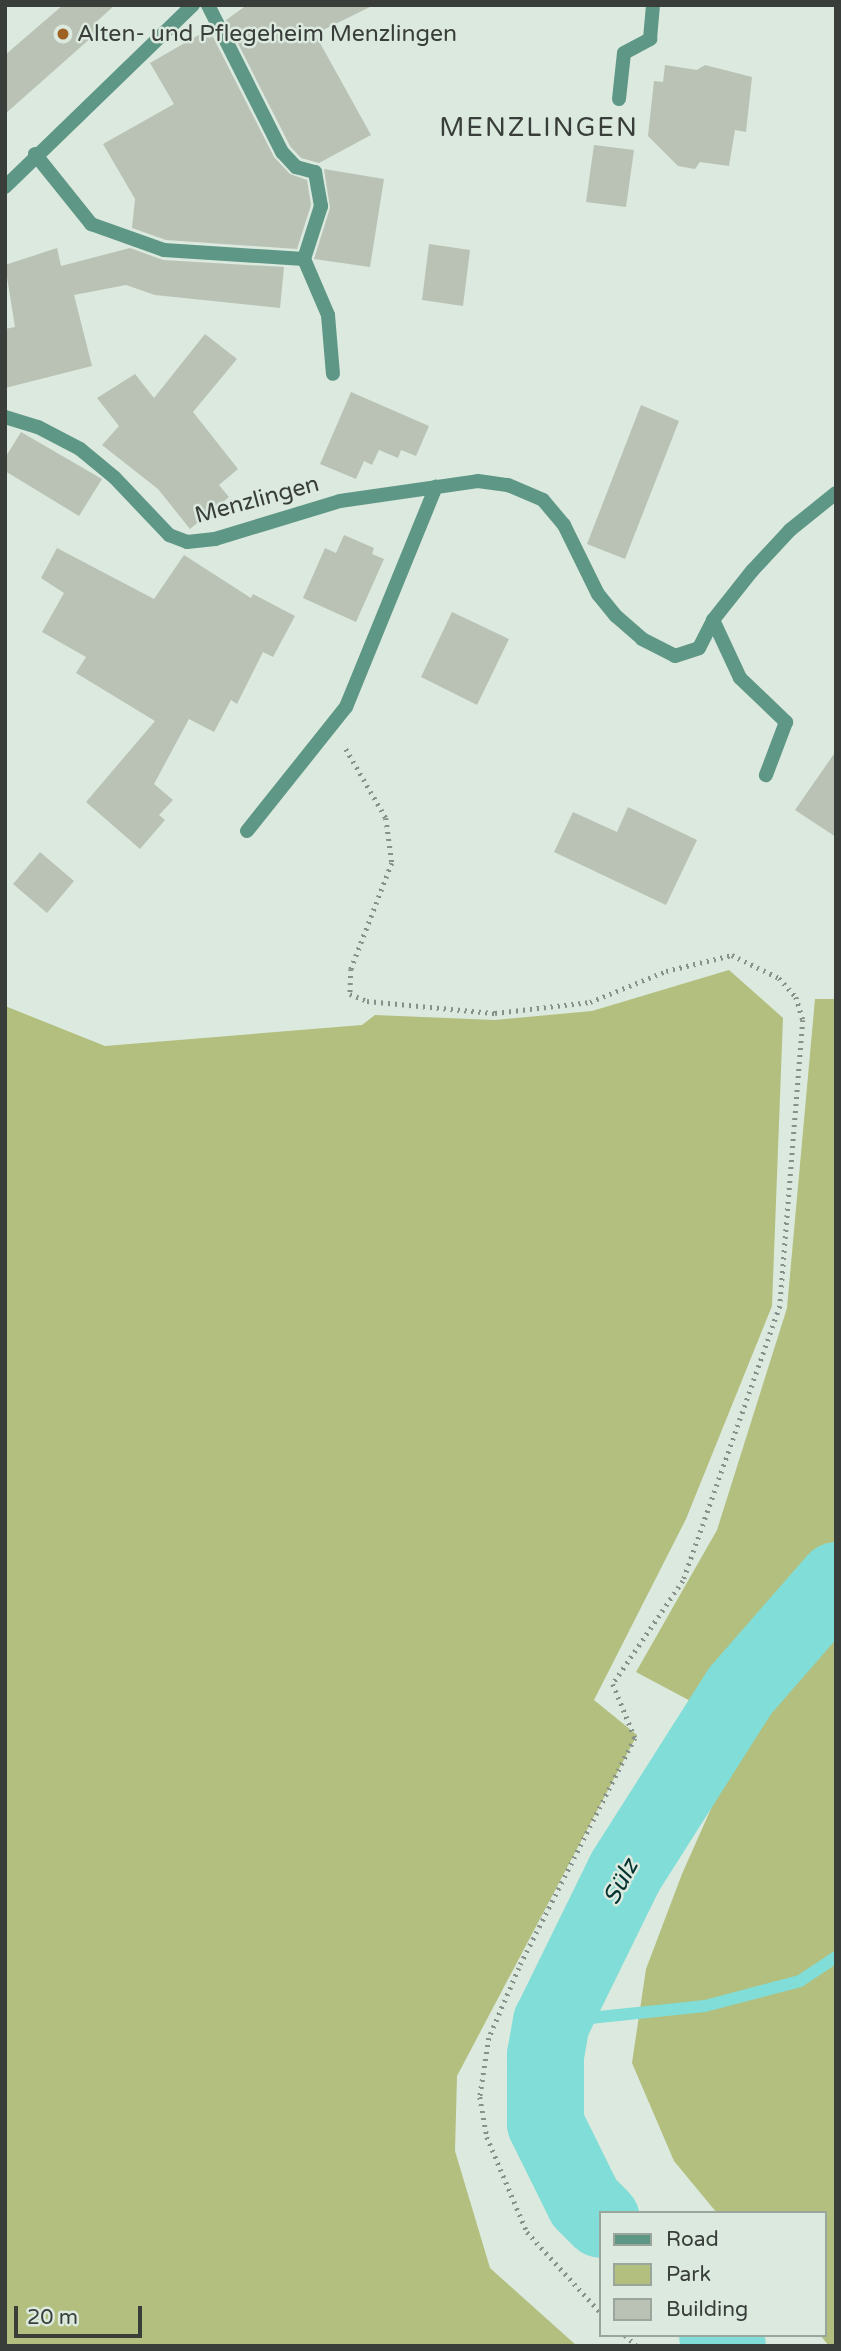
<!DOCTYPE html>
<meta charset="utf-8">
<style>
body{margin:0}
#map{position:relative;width:841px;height:2351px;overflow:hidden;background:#dbe9de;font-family:"Varela Round",sans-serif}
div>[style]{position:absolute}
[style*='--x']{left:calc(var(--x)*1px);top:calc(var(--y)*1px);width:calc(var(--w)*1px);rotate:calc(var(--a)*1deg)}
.green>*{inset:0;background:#b3bf7e}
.stream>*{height:12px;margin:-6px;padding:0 6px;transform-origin:6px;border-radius:6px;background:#80ddd7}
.river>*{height:77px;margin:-38.5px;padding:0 38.5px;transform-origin:38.5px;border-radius:38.5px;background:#80ddd7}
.building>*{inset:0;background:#bac2b5}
.path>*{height:4.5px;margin-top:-2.25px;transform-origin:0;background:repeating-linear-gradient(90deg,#889189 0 2px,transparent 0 7px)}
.lane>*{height:14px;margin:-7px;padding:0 7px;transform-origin:7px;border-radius:7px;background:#5e9785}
.street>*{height:14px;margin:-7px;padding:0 7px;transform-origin:7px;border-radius:7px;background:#5e9785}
.dots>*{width:19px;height:19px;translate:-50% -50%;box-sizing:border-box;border:4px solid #dbe9de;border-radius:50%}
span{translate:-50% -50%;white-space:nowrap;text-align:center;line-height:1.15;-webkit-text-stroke:5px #dbe9de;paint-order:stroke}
.poi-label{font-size:23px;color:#393e3a}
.left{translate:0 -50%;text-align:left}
.street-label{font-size:23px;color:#393e3a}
.water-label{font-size:24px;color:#02312f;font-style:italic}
.quarter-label{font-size:26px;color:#393e3a;letter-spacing:2px}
.frame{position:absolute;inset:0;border:7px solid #393e3a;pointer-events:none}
.legend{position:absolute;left:599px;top:2211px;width:228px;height:126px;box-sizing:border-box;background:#dbe9de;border:2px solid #9aa59c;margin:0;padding:9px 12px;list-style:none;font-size:21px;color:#393e3a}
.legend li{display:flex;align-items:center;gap:14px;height:35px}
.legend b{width:35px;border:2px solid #9aa59c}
.scale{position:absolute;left:14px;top:2306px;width:128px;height:32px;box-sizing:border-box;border:4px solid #393e3a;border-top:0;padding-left:9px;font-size:21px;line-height:24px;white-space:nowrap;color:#393e3a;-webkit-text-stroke:5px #dbe9de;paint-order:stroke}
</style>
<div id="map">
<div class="green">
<div style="clip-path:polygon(729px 970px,783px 1018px,772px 1306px,686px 1519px,594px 1700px,637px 1735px,457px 2076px,455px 2151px,490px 2268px,577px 2346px,5px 2346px,5px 1006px,105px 1046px,362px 1025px,375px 1015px,495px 1020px,592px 1011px)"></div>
<div style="clip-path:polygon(815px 999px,836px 999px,836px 2346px,829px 2346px,820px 2335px,825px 2335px,825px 2213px,717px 2213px,674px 2161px,632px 2063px,646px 1969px,682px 1874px,738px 1748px,698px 1705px,636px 1672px,717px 1530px,787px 1308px)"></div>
</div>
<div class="stream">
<div style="--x:551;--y:2022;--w:155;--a:-5.9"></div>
<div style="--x:705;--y:2006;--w:98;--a:-14.7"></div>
<div style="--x:800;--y:1981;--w:43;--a:-33.7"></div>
</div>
<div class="river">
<div style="--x:601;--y:2219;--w:24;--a:-135"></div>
<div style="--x:584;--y:2202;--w:88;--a:-116.3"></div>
<div style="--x:545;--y:2123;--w:68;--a:-90"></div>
<div style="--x:545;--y:2055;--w:34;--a:-80"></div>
<div style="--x:551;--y:2022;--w:168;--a:-63.9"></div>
<div style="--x:625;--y:1871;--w:214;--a:-57.6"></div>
<div style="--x:740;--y:1690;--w:146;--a:-48.9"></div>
<div style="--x:717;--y:2335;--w:15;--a:48"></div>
</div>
<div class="building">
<div style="clip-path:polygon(63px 5px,115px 5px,95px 23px,101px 29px,5px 114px,5px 55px)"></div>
<div style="clip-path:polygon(247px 5px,374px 5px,315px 34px,371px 135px,319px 163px,301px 158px,290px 146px,226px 20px)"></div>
<div style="clip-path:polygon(209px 29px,274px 157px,290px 174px,307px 180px,311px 205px,297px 249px,166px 240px,132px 228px,135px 199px,103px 144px,174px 104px,150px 63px)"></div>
<div style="clip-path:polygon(665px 65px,697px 70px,705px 65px,752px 77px,746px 132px,735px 130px,729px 166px,700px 162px,695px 169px,678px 166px,648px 136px,654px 81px,663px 82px)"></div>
<div style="clip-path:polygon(594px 145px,634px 150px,626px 207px,586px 202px)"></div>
<div style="clip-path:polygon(324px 169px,384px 179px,370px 267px,314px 259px,330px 208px)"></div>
<div style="clip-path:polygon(429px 244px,470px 250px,463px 306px,422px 300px)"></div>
<div style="clip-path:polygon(57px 248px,61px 266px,130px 248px,163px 260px,284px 267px,280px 308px,155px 295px,126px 285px,74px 295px,92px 366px,5px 388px,5px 329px,15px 327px,5px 265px)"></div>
<div style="clip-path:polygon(205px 334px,237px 359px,193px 412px,238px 469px,219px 485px,229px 497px,190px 529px,158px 489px,102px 445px,119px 426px,97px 398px,135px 374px,154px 398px)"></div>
<div style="clip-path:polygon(351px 392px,429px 426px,416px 456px,401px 450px,398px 458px,379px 450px,372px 465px,364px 461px,356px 479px,320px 464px)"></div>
<div style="clip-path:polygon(641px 405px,679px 421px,625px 559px,587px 544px)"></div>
<div style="clip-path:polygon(21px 432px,102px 479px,79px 516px,5px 471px,5px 458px)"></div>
<div style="clip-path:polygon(344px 535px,374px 548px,372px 554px,384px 559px,356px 622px,303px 598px,325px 548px,336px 553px)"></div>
<div style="clip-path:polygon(57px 548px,154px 599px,184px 555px,251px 598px,253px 594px,295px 616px,273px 657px,263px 652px,237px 704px,231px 700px,214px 732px,189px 719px,154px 784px,173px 800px,159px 815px,165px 820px,140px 849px,86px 802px,155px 721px,76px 673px,86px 657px,42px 632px,64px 593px,41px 578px)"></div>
<div style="clip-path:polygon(452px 612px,509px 639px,477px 705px,421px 677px)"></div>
<div style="clip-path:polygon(836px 751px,836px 837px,795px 810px)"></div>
<div style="clip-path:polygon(628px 807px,697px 840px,666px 905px,554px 852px,573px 812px,617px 832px)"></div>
<div style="clip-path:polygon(40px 852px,74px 881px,47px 913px,13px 884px)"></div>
</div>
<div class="path">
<div style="--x:346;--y:749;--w:80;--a:59.9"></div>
<div style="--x:386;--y:818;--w:45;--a:82.4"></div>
<div style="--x:392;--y:863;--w:114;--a:111.1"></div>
<div style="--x:351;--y:969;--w:25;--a:92"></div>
<div style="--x:350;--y:994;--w:18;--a:22"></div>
<div style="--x:367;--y:1001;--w:129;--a:5.4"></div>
<div style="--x:495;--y:1013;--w:96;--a:-6.6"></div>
<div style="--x:590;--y:1002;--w:82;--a:-22.2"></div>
<div style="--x:666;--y:971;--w:68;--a:-13.6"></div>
<div style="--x:732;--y:955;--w:52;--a:26.1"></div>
<div style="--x:779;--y:978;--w:25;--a:48"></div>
<div style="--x:796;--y:997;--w:24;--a:73"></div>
<div style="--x:803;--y:1020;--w:287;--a:94.6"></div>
<div style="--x:780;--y:1306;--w:292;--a:109.4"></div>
<div style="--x:683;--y:1581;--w:125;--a:124.2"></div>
<div style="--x:613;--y:1684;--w:58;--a:67.8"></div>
<div style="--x:635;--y:1738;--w:258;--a:116.8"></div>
<div style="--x:519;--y:1968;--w:76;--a:113.2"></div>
<div style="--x:489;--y:2038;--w:60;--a:98.7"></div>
<div style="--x:480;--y:2097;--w:41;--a:80.1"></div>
<div style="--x:487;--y:2137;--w:103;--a:67.2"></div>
<div style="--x:527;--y:2232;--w:110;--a:47.6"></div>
<div style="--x:625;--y:2335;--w:16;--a:43"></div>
</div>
<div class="lane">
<div style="--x:208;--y:5;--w:165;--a:63.3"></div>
<div style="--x:282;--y:152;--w:21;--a:47"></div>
<div style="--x:296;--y:167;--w:20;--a:15"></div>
<div style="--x:315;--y:172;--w:35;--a:80"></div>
<div style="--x:321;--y:206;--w:56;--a:107.8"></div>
<div style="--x:304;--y:259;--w:61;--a:66.8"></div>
<div style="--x:328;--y:315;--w:59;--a:85.2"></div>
<div style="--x:619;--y:99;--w:46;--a:-83.8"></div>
<div style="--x:624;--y:53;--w:30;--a:-28"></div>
<div style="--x:650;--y:39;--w:34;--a:-85"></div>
<div style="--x:713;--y:620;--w:64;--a:65"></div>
<div style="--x:740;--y:678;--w:64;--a:43.7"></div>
<div style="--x:786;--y:722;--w:57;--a:110.7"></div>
</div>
<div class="street">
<div style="--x:35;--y:154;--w:90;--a:51.3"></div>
<div style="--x:91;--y:224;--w:77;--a:19.6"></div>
<div style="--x:164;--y:250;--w:140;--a:3.7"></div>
<div style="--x:5;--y:187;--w:262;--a:-44.1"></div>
<div style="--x:5;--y:417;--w:34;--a:17"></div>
<div style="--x:38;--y:427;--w:47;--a:27.6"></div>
<div style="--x:80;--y:449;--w:45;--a:39.6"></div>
<div style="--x:115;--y:478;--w:79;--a:46.5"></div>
<div style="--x:169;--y:535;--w:19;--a:21"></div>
<div style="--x:187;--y:542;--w:28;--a:-6"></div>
<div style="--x:215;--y:539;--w:131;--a:-16.9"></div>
<div style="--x:340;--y:501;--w:139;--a:-8.2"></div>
<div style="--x:478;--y:481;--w:30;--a:8"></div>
<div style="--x:508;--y:485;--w:38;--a:23"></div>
<div style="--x:543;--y:500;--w:33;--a:50"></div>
<div style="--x:564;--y:525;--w:77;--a:63.8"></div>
<div style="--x:598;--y:594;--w:28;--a:51"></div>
<div style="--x:616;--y:616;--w:35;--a:41"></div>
<div style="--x:642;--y:639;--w:37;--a:27"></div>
<div style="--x:675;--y:656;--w:25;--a:-18"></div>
<div style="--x:699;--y:648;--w:31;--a:-63"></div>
<div style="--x:713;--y:620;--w:63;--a:-51.5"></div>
<div style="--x:752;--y:571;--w:56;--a:-47.2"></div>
<div style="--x:790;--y:530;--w:59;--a:-38.8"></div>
<div style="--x:247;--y:831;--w:159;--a:-51.4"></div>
<div style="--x:346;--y:707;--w:238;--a:-67.8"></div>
</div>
<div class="dots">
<div style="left:63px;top:34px;background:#9d6124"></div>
</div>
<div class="poi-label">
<span class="left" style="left:77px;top:34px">Alten- und Pflegeheim Menzlingen</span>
</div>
<div class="street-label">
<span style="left:257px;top:500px;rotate:-15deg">Menzlingen</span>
</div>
<div class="water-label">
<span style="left:621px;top:1882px;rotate:-62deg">Sülz</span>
</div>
<div class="quarter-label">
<span style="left:539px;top:128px">MENZLINGEN</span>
</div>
<div class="frame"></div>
<ul class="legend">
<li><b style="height:9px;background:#5e9785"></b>Road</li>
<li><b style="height:19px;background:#b3bf7e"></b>Park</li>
<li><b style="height:19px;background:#bac2b5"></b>Building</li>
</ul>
<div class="scale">20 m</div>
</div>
